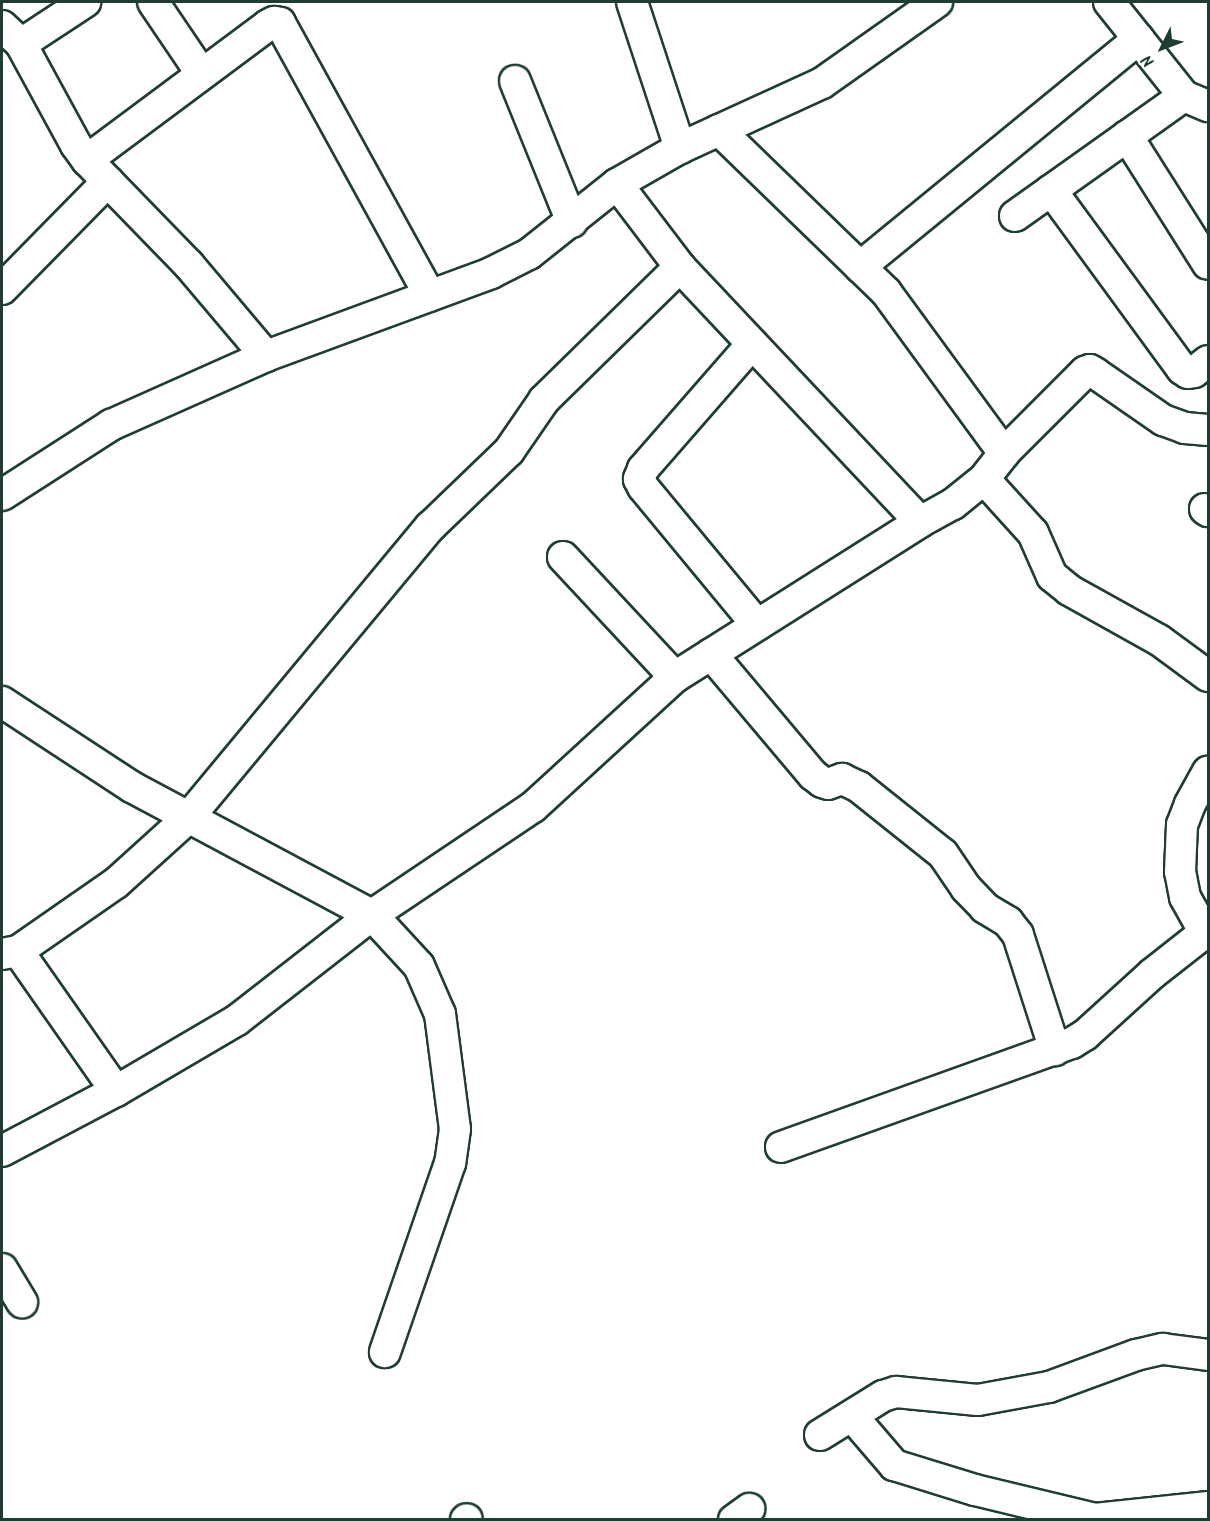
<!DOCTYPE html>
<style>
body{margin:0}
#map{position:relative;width:1210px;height:1521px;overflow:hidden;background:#fff;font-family:Kalam,sans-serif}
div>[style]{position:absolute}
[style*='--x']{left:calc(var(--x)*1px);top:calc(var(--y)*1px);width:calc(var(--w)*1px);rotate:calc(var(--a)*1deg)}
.roads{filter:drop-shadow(2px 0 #1f3d34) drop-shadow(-2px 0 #1f3d34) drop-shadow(0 2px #1f3d34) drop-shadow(0 -2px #1f3d34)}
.street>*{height:30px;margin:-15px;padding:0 15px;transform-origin:15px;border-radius:15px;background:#fff}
span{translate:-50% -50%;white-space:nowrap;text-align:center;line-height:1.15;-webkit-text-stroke:5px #fff;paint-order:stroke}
.frame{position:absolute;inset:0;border:3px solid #1f3d34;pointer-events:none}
.north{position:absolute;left:1132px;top:18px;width:60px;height:60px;-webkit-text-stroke:4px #fff;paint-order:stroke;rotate:228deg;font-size:16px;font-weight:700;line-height:24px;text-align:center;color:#1f3d34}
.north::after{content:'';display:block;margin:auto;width:21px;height:27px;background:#1f3d34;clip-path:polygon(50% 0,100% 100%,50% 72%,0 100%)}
</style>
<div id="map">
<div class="roads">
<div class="street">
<div style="--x:153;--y:2;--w:86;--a:55.9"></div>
<div style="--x:632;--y:2;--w:154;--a:71.8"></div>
<div style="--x:1109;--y:2;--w:120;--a:51.4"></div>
<div style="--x:1184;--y:96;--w:26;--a:23"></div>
<div style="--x:2;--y:26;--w:26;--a:43"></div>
<div style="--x:21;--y:44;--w:115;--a:61.4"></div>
<div style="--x:76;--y:145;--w:19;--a:54"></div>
<div style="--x:87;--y:160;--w:146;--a:45.8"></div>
<div style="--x:189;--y:265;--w:119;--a:49.8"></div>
<div style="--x:21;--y:44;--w:77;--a:-33.3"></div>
<div style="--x:515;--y:81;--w:152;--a:68"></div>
<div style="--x:719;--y:130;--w:233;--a:44.1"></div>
<div style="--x:886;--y:292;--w:200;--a:53.8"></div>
<div style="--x:1127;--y:136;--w:151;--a:57.7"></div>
<div style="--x:87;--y:160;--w:226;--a:-36.7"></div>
<div style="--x:268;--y:25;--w:7;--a:-27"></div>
<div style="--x:274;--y:22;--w:6;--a:9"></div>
<div style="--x:280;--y:23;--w:311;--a:61.2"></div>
<div style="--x:617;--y:184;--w:104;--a:52.8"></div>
<div style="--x:680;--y:267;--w:350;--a:46.7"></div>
<div style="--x:1051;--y:190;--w:222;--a:53.8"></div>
<div style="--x:1182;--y:369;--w:7;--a:34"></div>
<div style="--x:1188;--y:373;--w:6;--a:-9"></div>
<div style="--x:1194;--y:372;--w:18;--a:-38"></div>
<div style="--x:1015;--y:216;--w:207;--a:-35.4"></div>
<div style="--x:860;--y:267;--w:360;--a:-39.3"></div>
<div style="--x:2;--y:289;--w:151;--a:-45.5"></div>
<div style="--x:752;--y:344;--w:166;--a:131.1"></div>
<div style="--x:643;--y:469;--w:11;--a:112"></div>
<div style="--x:639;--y:479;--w:9;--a:63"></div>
<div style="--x:643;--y:487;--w:179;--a:50.4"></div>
<div style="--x:984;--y:479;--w:73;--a:47.8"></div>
<div style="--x:1033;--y:533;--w:47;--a:66.2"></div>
<div style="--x:1052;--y:576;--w:22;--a:39"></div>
<div style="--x:1069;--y:590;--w:103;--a:29.1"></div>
<div style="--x:1159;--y:640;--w:61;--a:36.3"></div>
<div style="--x:2;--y:495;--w:130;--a:-32.7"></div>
<div style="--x:111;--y:425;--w:170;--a:-24"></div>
<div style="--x:266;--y:356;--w:240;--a:-20.2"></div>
<div style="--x:491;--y:273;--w:42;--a:-26.6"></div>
<div style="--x:529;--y:254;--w:112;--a:-38.5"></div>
<div style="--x:617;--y:184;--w:73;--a:-29.7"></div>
<div style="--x:680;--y:148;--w:156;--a:-24.6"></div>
<div style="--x:822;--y:83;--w:141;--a:-35.2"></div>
<div style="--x:1205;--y:509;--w:4;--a:34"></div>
<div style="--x:563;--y:557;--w:164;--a:47"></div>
<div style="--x:711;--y:654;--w:158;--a:49.9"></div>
<div style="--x:813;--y:775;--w:11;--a:38"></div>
<div style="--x:822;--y:782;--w:6;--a:18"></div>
<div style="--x:828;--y:784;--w:15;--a:-20"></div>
<div style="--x:842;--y:779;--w:19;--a:25"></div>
<div style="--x:859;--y:787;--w:107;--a:38.6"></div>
<div style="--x:943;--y:854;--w:41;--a:55.9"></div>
<div style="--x:966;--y:888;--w:28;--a:46"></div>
<div style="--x:985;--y:908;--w:27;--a:31"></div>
<div style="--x:1008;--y:922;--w:16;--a:52"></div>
<div style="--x:1018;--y:935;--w:121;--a:72.2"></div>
<div style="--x:2;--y:702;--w:155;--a:33.2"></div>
<div style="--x:132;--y:787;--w:272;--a:28.1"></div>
<div style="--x:372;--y:915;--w:69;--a:47.3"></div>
<div style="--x:419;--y:966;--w:52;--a:66.4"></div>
<div style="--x:440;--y:1014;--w:116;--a:82.6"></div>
<div style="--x:455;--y:1129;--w:34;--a:98"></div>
<div style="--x:450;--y:1163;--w:200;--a:109"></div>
<div style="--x:1205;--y:933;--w:41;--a:-119.1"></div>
<div style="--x:1185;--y:897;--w:25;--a:-101"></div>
<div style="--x:1180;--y:872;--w:47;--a:-87.6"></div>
<div style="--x:1182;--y:825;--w:22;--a:-69"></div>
<div style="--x:1190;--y:804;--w:37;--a:-61"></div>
<div style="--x:18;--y:951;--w:171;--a:55"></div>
<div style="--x:2;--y:954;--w:16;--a:-11"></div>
<div style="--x:18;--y:951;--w:119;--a:-34.8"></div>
<div style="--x:116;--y:883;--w:98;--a:-42.1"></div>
<div style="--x:189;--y:817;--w:377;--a:-50.3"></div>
<div style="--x:430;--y:527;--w:110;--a:-43.9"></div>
<div style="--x:509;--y:451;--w:62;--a:-55.5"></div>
<div style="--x:544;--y:400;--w:190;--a:-44.4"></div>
<div style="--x:781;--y:1147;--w:309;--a:-19.7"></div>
<div style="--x:1072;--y:1043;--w:15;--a:-32"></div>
<div style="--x:1085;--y:1035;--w:91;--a:-42.3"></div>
<div style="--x:1152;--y:974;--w:71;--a:-38.2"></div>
<div style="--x:2;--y:1151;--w:129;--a:-27.8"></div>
<div style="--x:116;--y:1091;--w:140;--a:-30.4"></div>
<div style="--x:237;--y:1020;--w:171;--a:-37.9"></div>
<div style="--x:372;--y:915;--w:194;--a:-33.9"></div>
<div style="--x:533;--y:807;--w:193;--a:-42.5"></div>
<div style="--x:675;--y:677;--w:290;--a:-32.3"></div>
<div style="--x:920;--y:522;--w:38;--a:-29"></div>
<div style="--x:953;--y:504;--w:40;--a:-39"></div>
<div style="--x:984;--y:479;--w:33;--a:-52"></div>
<div style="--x:1004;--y:453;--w:115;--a:-45"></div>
<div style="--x:1085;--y:372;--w:5;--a:-22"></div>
<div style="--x:1090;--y:370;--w:6;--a:31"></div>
<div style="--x:1095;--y:373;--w:83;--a:34.7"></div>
<div style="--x:1163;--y:420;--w:23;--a:20"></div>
<div style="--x:1185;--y:428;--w:23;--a:5"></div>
<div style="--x:2;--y:1269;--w:39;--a:59"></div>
<div style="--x:852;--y:1416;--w:65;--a:49.4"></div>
<div style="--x:894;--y:1465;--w:85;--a:17.2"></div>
<div style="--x:975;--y:1490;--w:123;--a:13.6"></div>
<div style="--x:1095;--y:1519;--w:114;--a:-6.1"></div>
<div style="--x:820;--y:1435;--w:74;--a:-31.8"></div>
<div style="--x:883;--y:1396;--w:14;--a:-17"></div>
<div style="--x:896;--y:1392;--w:82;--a:5.6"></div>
<div style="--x:978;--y:1400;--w:72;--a:-10.4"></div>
<div style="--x:1049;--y:1387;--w:93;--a:-20.2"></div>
<div style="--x:1136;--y:1355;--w:28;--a:-13"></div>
<div style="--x:1163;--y:1349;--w:45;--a:7.6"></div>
<div style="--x:466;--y:1520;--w:1;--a:-45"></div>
<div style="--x:734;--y:1520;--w:19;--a:-36"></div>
</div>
</div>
<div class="frame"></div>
<div class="north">N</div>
</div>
